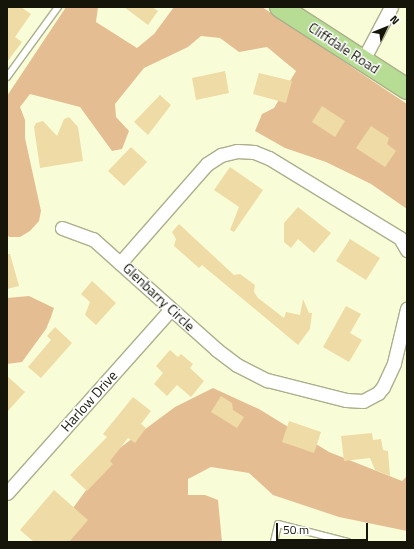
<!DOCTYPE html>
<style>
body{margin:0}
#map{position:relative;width:414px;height:549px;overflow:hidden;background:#f9fdd7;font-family:"Titillium Web",sans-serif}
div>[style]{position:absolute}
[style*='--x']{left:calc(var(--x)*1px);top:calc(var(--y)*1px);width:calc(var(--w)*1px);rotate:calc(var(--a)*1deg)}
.forest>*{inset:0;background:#e4be92}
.building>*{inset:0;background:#eedba5}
.roads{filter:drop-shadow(1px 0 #acaf8c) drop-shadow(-1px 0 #acaf8c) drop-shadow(0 1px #acaf8c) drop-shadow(0 -1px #acaf8c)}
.lane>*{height:6px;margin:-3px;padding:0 3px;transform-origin:3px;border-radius:3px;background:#fff}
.street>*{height:13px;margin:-6.5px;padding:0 6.5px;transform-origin:6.5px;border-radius:6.5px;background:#fff}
.primary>*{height:20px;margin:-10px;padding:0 10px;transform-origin:10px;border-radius:10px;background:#b7dd94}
span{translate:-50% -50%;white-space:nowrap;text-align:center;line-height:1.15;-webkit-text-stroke:3px #fff;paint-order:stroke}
.street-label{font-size:14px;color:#151609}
.frame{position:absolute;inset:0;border:8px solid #151609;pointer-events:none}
.north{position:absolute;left:366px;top:8px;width:40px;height:40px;-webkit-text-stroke:3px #fff;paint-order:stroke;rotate:47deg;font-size:11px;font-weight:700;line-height:16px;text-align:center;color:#151609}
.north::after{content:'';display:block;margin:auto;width:14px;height:18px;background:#151609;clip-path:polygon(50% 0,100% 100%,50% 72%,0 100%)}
.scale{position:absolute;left:276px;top:523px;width:92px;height:18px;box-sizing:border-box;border:2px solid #151609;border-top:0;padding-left:5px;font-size:12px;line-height:14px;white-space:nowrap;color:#151609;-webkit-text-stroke:3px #fff;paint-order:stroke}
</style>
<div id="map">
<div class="forest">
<div style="clip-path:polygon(66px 7px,98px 7px,96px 22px,137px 48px,154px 34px,174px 7px,262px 7px,407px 104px,407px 209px,371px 184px,326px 162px,285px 148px,255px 131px,262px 114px,274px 108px,296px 71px,267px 47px,239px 52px,220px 38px,201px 36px,188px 47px,144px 68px,115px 104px,116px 117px,129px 131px,122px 149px,112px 151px,80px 107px,30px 94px,20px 107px,25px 120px,25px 138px,41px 211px,39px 221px,30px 231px,20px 237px,9px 237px,7px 234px,7px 96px)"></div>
<div style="clip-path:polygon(29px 296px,54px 308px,51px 317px,46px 329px,22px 362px,7px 364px,7px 298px)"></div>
<div style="clip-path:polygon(213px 388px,259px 409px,329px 452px,402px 481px,407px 476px,407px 531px,339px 517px,273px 495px,249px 473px,211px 467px,188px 479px,188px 495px,205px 495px,218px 500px,222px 542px,55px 542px,68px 515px,113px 453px,175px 407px)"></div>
</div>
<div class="building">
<div style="clip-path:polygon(7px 7px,21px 7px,31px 14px,15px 37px,22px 42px,7px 62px)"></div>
<div style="clip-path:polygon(124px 7px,152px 7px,158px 11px,148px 25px)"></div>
<div style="clip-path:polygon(225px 71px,229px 93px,196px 100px,192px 78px)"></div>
<div style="clip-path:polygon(259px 73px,292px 81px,286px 103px,253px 94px)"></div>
<div style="clip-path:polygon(160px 95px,171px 105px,148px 135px,134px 122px)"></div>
<div style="clip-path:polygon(322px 106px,345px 121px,335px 137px,312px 122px)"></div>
<div style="clip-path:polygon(69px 117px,78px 127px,83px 161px,40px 168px,34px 127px,36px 123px,43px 121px,57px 136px,64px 119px)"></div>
<div style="clip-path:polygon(371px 126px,389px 138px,387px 144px,396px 151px,385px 167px,356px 148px)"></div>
<div style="clip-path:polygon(131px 147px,147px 162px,124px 186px,108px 171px)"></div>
<div style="clip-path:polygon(230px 167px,263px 190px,234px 232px,230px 230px,239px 207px,214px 190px)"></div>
<div style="clip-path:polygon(298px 207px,331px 233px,314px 253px,298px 239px,291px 248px,284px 242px,284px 223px)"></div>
<div style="clip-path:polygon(179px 224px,234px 275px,240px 274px,255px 285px,254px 292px,258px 298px,284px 318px,286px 312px,300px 315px,303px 299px,309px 313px,312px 313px,310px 329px,298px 345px,202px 265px,199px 268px,174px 246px,176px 239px,172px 232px)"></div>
<div style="clip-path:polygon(350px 239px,380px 258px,366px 280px,336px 261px)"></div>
<div style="clip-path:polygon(7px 254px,10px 254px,19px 286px,7px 289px)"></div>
<div style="clip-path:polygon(92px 281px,116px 303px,96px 325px,85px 315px,90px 302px,81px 294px)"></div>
<div style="clip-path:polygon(346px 306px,361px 314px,350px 333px,362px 340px,349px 362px,323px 347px)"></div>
<div style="clip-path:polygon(55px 327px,72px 343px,41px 378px,28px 367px,51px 340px,47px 336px)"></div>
<div style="clip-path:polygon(170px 350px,178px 357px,181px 354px,193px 364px,190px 368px,204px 381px,191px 397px,177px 385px,167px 396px,154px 384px,163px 373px,156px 366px)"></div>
<div style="clip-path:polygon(7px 376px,25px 392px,7px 412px)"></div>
<div style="clip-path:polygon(221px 396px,232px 403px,233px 410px,244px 417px,237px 428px,211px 412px)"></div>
<div style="clip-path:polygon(133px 397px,151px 411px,141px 424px,146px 428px,135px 443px,128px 438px,110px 461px,113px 464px,87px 491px,70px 475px,107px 437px,103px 434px)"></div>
<div style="clip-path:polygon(289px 421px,321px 432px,314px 453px,282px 442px)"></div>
<div style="clip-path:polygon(372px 433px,373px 440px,381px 439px,383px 450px,388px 451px,390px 476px,375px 470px,370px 458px,344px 461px,341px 436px)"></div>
<div style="clip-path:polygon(54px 490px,88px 520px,69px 542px,34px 542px,20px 530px)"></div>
</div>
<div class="roads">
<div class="lane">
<div style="--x:7;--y:77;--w:87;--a:-53.9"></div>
<div style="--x:274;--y:542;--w:18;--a:-77"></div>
<div style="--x:278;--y:524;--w:72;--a:14.4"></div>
</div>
<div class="street">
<div style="--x:363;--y:60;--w:60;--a:-62.2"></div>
<div style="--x:62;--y:228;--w:33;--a:20"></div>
<div style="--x:93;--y:239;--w:166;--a:41.8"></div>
<div style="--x:217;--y:350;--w:25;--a:37"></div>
<div style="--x:237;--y:365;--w:34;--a:27"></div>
<div style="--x:267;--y:380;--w:81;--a:14.2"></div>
<div style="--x:346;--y:400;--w:17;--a:3"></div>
<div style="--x:363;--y:401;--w:17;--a:-28"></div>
<div style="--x:378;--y:393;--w:8;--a:-50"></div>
<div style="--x:383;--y:387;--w:26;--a:-65"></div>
<div style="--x:394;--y:363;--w:56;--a:-76.5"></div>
<div style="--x:120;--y:263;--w:132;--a:-48.7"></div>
<div style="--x:207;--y:164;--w:17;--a:-33"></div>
<div style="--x:221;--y:155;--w:16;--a:-14"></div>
<div style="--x:237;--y:151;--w:17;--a:3"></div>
<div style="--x:254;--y:152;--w:16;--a:22"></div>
<div style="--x:269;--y:158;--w:153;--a:31.4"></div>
<div style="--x:400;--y:238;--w:14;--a:60"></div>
<div style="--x:7;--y:493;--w:246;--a:-48.3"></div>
</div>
<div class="primary">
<div style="--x:280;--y:7;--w:151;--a:32.8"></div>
</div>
</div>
<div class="street-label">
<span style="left:344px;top:48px;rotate:33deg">Cliffdale Road</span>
<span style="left:159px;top:297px;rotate:43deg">Glenbarry Circle</span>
<span style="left:89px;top:401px;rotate:-48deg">Harlow Drive</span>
</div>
<div class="frame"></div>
<div class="north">N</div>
<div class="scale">50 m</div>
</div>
